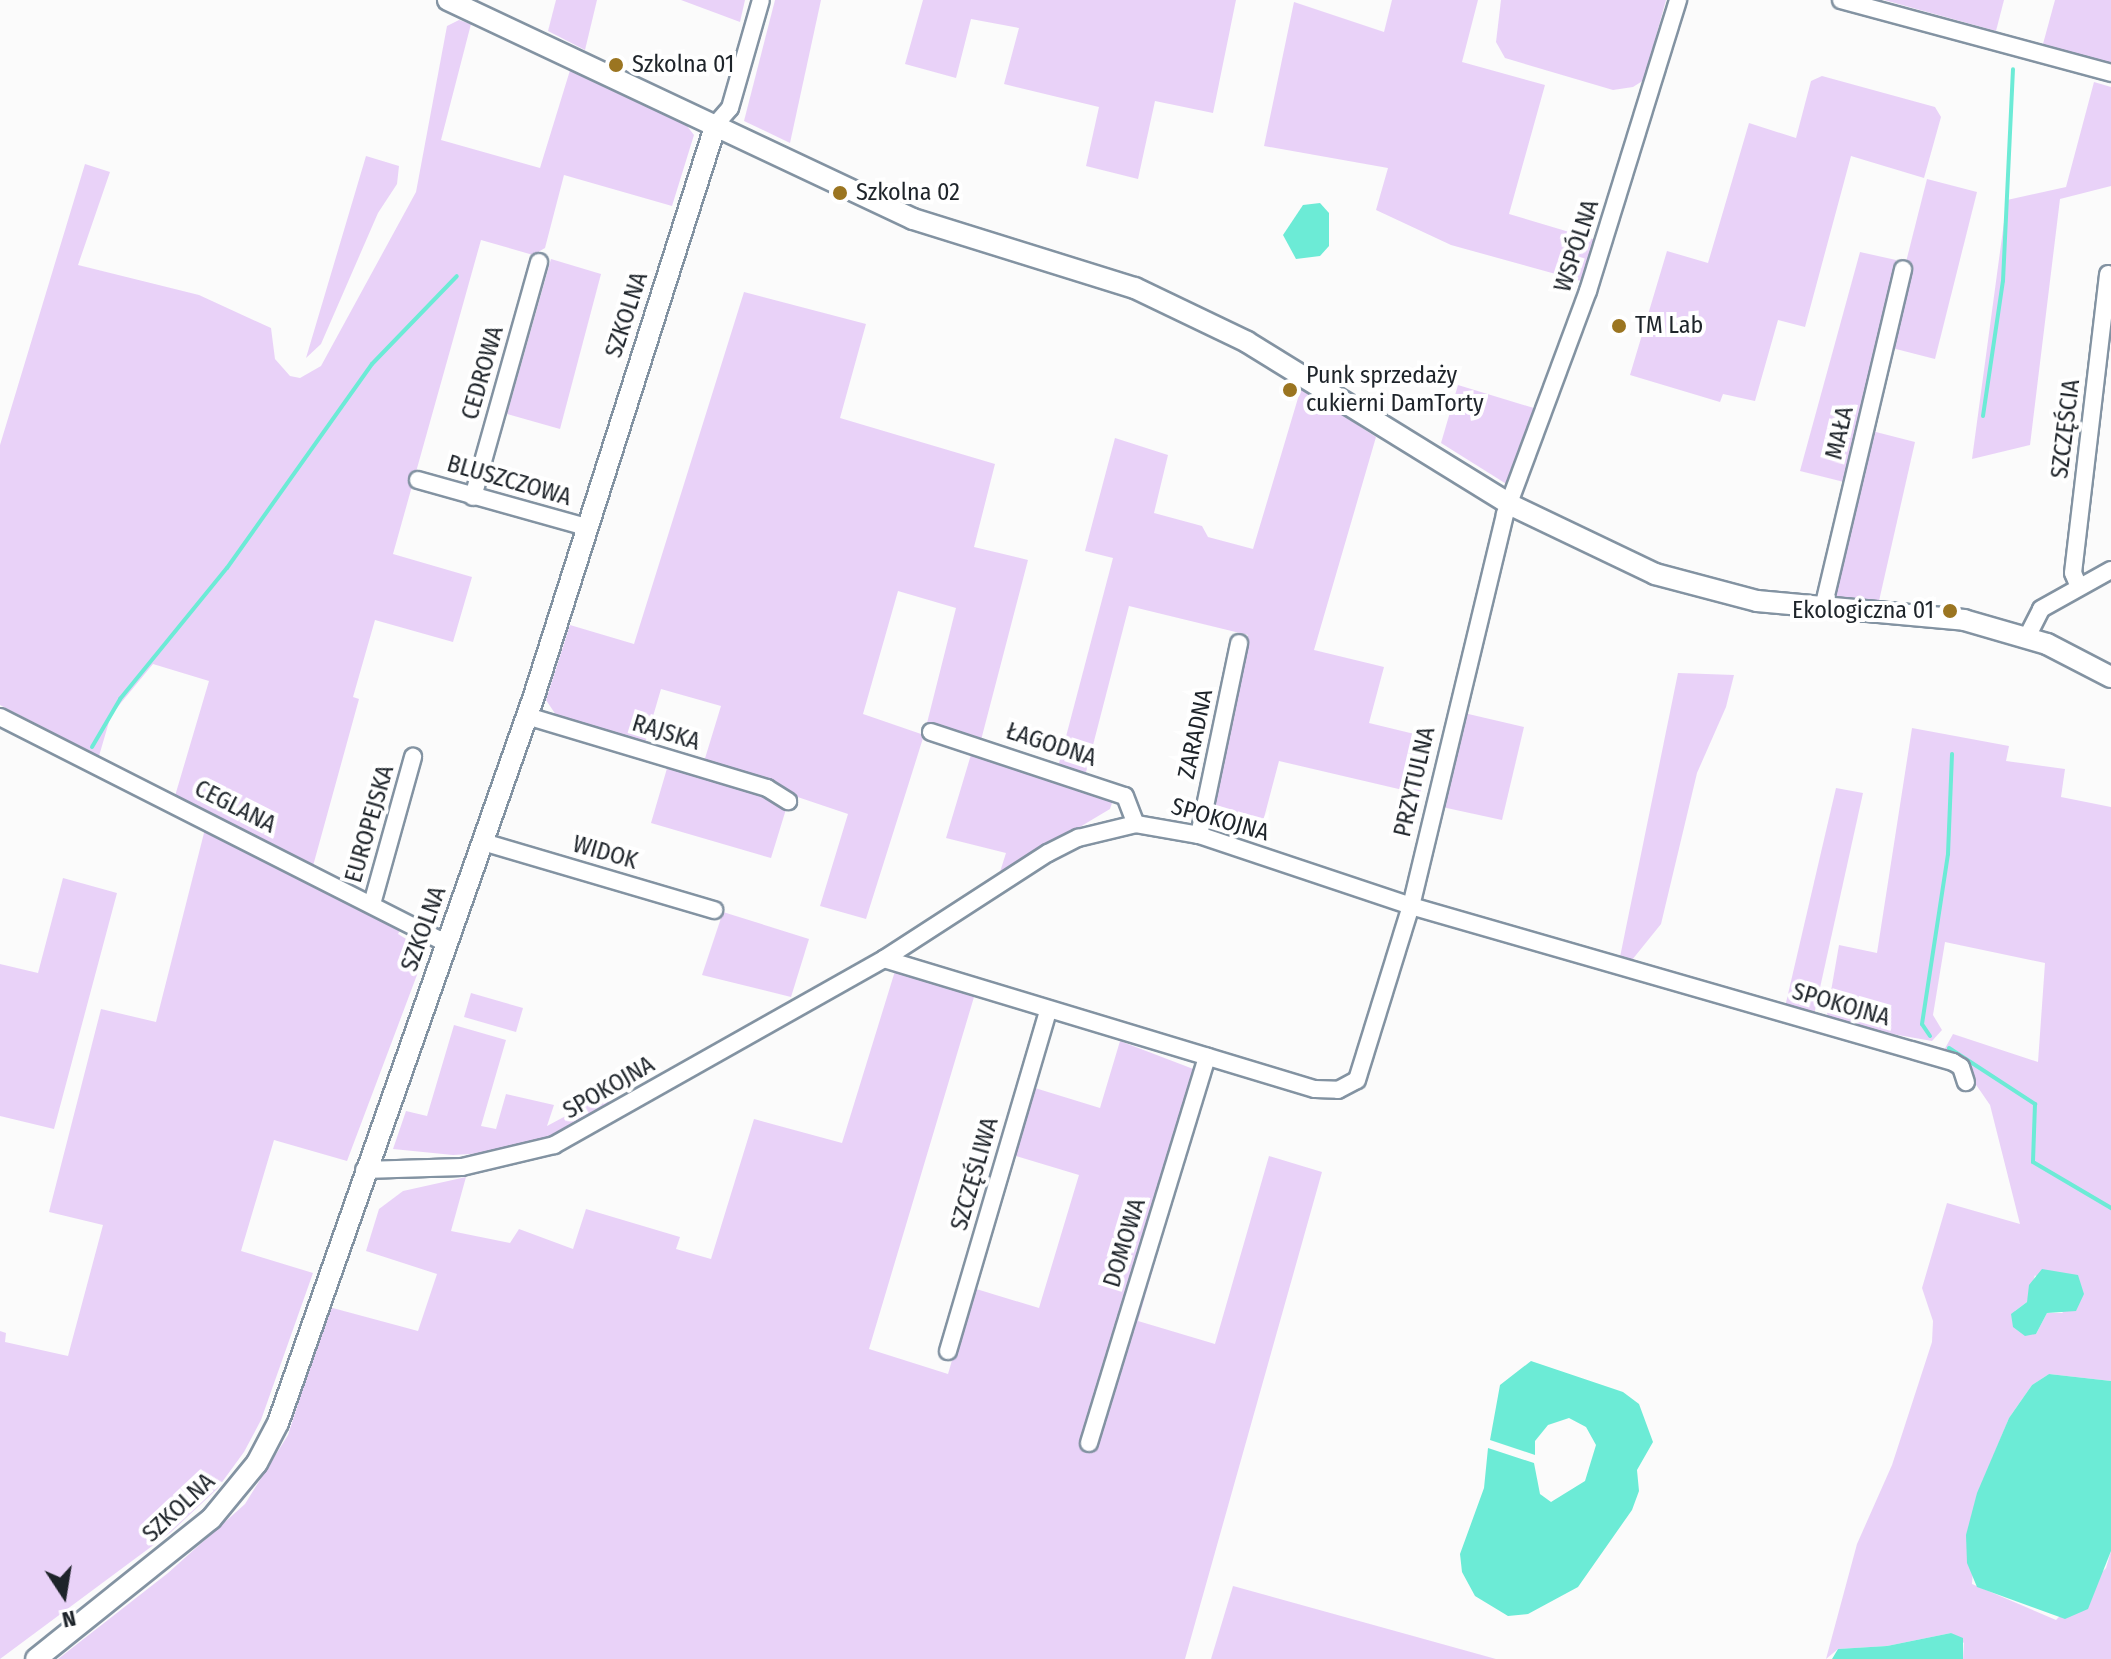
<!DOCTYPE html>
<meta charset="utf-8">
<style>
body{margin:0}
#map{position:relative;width:2111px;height:1659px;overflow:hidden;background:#fbfbfb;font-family:"Fira Sans Condensed",sans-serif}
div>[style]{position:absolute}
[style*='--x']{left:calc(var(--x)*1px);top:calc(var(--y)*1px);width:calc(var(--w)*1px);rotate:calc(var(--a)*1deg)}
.green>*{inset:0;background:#e9d2f8}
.water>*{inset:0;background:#6cebd6}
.stream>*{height:4px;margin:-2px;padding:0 2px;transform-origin:2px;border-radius:2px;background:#6cebd6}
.roads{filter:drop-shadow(2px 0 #8393a2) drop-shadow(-2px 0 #8393a2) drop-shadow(0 2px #8393a2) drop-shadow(0 -2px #8393a2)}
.minor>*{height:16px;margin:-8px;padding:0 8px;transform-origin:8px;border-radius:8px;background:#fff}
.tertiary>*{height:20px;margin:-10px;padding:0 10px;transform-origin:10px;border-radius:10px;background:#fff}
.dots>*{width:22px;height:22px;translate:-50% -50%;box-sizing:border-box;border:4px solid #fff;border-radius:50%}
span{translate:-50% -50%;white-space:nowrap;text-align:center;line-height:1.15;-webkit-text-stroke:8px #fff;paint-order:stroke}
.poi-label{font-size:24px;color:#1e242a}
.left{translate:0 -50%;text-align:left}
.right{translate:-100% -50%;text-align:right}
.street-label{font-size:24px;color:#1e242a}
.north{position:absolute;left:24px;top:1555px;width:80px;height:80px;-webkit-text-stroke:6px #fff;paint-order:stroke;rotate:168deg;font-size:22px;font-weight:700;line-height:32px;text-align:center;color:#1e242a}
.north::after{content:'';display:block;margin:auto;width:28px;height:36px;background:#1e242a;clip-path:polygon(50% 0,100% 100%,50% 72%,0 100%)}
</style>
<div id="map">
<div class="green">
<div style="clip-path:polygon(556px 0,597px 0,585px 50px,548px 31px)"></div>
<div style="clip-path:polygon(681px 0,745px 0,740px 22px)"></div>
<div style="clip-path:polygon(775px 0,821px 0,790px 143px,744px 121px)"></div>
<div style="clip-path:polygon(923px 0,1236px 0,1213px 113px,1155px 101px,1138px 179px,1086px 166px,1099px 107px,1004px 84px,1019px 28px,971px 19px,956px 78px,905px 64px)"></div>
<div style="clip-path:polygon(1392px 0,1478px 0,1462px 62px,1545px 85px,1509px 214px,1596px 240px,1581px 281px,1451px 245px,1376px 210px,1388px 168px,1264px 146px,1294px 2px,1384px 32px)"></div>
<div style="clip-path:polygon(1501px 0,1666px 0,1644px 80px,1633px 87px,1613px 90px,1505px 58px,1496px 42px)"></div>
<div style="clip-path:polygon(1884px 0,2004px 0,1996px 31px)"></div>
<div style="clip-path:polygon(2055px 0,2111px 0,2111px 63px,2043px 44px)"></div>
<div style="clip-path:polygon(459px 20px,471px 24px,441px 140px,540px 168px,571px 67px,680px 117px,694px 135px,672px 206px,564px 175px,545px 248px,533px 255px,481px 240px,393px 554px,472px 577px,453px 642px,375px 620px,353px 697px,359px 699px,313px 866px,175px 796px,209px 681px,153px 664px,111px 715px,99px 756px,0 705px,0 445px,85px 164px,110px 172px,78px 265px,199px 295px,271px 328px,275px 359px,290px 376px,300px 378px,321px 366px,416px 192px,447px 26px)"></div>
<div style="clip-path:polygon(1822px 76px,1935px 107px,1941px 117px,1924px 178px,1851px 156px,1805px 327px,1778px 320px,1755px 401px,1723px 394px,1720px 402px,1630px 375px,1667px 251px,1708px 263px,1749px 123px,1796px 138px,1811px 81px)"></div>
<div style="clip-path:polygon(2094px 82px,2111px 87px,2111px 186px,2060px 199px,2030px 445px,1972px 459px,2007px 200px,2066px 187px)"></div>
<div style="clip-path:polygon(366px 156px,399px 166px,397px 184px,378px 213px,321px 344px,306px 358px)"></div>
<div style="clip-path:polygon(1927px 179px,1977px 192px,1935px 359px,1892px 348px,1906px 262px)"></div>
<div style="clip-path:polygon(1860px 252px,1896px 260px,1898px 269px,1844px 482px,1800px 471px)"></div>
<div style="clip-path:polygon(551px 259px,601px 274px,560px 429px,507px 414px)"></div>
<div style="clip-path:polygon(744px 292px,866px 324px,840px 418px,995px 464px,974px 547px,1028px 560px,980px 744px,926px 727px,956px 608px,898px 591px,863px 714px,924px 735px,866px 919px,820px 906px,848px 814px,703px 765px,721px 706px,661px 689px,644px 747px,560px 721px,546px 700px,570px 625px,634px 644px)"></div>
<div style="clip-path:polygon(1458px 385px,1537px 409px,1508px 485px,1441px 443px)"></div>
<div style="clip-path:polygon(1301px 388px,1376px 437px,1314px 650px,1384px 667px,1369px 723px,1435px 739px,1420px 794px,1279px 761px,1260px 833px,1207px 817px,1248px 635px,1129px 606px,1085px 776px,1058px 767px,1113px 558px,1085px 551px,1115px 438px,1168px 455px,1154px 513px,1202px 526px,1208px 537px,1253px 549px)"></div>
<div style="clip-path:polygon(1872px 431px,1915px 442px,1879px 601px,1831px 598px)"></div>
<div style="clip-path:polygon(1678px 673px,1734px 675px,1726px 707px,1697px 773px,1661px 924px,1632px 960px,1620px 957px)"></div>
<div style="clip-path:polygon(1464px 713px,1524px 727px,1502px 820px,1442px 807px)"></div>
<div style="clip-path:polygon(evenodd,1912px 728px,2009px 746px,2006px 761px,2065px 769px,2061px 797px,2111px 807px,2111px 1381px,2049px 1374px,2032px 1385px,2009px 1418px,1978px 1493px,1972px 1584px,2056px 1620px,2106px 1568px,2111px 1551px,2111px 1659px,1963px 1659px,1964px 1643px,1951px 1633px,1887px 1646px,1838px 1649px,1826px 1659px,1857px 1544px,1892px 1465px,1932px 1342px,1933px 1321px,1922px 1288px,1947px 1203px,2020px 1224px,1990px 1105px,1970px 1076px,1943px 1052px,1953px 1034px,2038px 1062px,2045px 963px,1945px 942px,1933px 1015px,1942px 1030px,1932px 1041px,1864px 1029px,1832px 1020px,1827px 1014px,1839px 945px,1877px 953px,1912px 728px,2035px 1275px,2063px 1313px,2047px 1313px,2036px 1334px,2015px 1311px,2027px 1302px,2035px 1275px)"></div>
<div style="clip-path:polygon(973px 748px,1113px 800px,1110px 809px,999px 875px,1006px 853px,946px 838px)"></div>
<div style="clip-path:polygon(668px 765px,762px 793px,761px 797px,787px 806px,771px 858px,651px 823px)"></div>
<div style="clip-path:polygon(1836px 788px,1863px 793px,1814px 1015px,1785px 1007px)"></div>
<div style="clip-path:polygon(205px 829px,401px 928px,398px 934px,426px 951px,347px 1161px,274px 1140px,241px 1251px,313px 1273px,261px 1420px,244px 1452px,217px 1489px,171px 1532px,0 1659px,0 1331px,6px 1333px,5px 1342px,68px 1356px,103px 1225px,49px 1212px,101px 1009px,156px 1022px)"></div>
<div style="clip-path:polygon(63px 878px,117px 893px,54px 1129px,0 1116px,0 964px,38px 973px)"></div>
<div style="clip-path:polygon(723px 912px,809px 939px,791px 997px,702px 975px)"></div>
<div style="clip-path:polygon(895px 971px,974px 997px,869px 1349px,948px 1374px,973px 1288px,1039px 1308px,1079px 1175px,1013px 1155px,1035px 1088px,1100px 1108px,1120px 1041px,1209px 1075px,1138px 1321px,1215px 1344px,1269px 1156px,1322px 1172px,1185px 1659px,58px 1659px,168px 1573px,245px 1504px,288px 1435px,329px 1307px,418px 1331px,437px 1274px,366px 1251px,379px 1209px,403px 1191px,466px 1177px,451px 1231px,510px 1243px,519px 1229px,573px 1249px,586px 1209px,680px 1237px,676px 1249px,711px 1259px,754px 1119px,842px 1143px)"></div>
<div style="clip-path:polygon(471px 993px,523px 1008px,516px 1032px,464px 1017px)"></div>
<div style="clip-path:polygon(454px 1025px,506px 1040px,481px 1126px,496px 1129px,506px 1094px,554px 1105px,547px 1126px,605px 1095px,611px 1106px,561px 1132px,503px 1152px,453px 1155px,393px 1149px,406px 1111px,427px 1116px)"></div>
<div style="clip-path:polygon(1233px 1586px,1496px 1659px,1211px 1659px)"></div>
</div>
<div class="water">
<div style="clip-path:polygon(1320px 203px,1329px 213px,1329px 246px,1320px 256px,1296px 259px,1283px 235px,1303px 205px)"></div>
<div style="clip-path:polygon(2042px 1269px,2078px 1275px,2084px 1294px,2076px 1311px,2047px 1313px,2036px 1334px,2025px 1336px,2013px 1327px,2011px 1314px,2027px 1302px,2029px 1285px)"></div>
<div style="clip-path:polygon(1531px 1361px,1623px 1392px,1639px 1404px,1653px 1442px,1637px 1470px,1639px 1491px,1632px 1510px,1578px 1587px,1528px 1614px,1508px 1616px,1475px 1596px,1462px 1572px,1460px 1554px,1484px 1488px,1488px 1448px,1534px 1463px,1540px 1494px,1551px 1502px,1585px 1481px,1596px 1445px,1586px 1427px,1569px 1418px,1548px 1425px,1535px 1441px,1535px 1455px,1490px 1440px,1500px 1385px)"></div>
<div style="clip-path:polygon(2049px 1374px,2111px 1381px,2111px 1551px,2088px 1609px,2065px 1619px,1977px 1587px,1967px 1563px,1966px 1535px,1977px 1493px,2009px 1418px,2032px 1385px)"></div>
<div style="clip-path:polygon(1951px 1633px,1963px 1638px,1963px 1659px,1832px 1659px,1838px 1649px,1887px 1646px)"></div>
</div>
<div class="stream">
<div style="--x:1983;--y:416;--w:136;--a:-81.6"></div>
<div style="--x:2003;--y:281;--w:212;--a:-87.3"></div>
<div style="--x:92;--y:747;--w:56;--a:-59.7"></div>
<div style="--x:120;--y:699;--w:169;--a:-50.8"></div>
<div style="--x:227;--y:568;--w:250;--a:-54.6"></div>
<div style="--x:372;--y:364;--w:122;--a:-46"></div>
<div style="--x:1930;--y:1036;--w:14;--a:-124"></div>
<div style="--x:1922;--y:1024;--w:172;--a:-81.3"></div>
<div style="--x:1948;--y:854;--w:100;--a:-87.7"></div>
<div style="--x:1949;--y:1048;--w:103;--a:33.1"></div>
<div style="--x:2035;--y:1104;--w:58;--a:92"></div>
<div style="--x:2033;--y:1162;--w:91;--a:30.5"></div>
</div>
<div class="roads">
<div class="minor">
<div style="--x:1841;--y:0;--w:280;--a:15.1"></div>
<div style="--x:716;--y:124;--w:21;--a:-49"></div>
<div style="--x:730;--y:108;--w:112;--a:-74"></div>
<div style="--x:418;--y:480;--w:174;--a:15.6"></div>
<div style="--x:473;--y:497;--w:244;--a:-74.3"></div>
<div style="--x:2079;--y:587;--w:15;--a:-113"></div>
<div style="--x:2073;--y:573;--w:301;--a:-83.3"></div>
<div style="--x:1823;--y:608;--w:348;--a:-76.7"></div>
<div style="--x:2027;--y:637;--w:31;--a:-63"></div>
<div style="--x:2041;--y:609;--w:80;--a:-29.1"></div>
<div style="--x:527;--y:716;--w:251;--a:16.7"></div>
<div style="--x:767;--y:788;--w:25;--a:32"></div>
<div style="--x:0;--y:717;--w:500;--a:26.9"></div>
<div style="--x:931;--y:732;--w:204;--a:18.3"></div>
<div style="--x:1125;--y:796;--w:30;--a:69"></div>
<div style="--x:1199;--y:835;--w:196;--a:-78.2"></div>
<div style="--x:483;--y:842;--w:241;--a:16.4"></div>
<div style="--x:372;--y:904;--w:153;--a:-74.4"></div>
<div style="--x:884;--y:959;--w:450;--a:16.8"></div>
<div style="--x:1315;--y:1089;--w:23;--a:2"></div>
<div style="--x:1338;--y:1090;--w:21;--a:-28"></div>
<div style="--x:1357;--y:1080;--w:182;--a:-72.8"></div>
<div style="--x:1411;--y:906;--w:403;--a:-76.5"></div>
<div style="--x:1505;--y:514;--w:238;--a:-69.6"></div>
<div style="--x:1588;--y:291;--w:305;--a:-72.8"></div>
<div style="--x:364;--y:1170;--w:98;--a:-1.8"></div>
<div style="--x:462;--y:1167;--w:95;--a:-13.4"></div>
<div style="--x:554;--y:1145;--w:379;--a:-29.4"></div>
<div style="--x:884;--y:959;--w:195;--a:-32.9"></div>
<div style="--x:1048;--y:853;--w:34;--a:-27"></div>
<div style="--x:1078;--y:838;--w:60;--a:-13.6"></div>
<div style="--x:1136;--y:824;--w:64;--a:9.9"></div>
<div style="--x:1199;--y:835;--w:224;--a:18.5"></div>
<div style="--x:1411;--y:906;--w:564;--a:16.06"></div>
<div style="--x:1953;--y:1062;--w:9;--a:32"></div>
<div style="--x:1961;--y:1067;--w:16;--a:72"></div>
<div style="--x:948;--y:1351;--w:354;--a:-73.6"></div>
<div style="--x:1089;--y:1443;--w:404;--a:-73"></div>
</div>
<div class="tertiary">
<div style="--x:448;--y:0;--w:514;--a:25.22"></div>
<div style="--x:913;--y:219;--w:232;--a:17.3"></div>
<div style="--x:1135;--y:288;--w:124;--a:25.7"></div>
<div style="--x:1247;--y:342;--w:308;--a:31.7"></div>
<div style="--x:1509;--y:504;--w:162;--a:25.6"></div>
<div style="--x:1655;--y:574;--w:106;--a:14.8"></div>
<div style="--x:1757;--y:601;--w:208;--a:5.2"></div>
<div style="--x:1964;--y:620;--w:86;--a:16.1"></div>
<div style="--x:2047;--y:644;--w:72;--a:27.3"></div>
<div style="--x:36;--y:1659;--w:224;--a:-38.7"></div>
<div style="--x:211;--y:1519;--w:72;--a:-50.6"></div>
<div style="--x:257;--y:1463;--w:45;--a:-62.3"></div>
<div style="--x:278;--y:1423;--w:768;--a:-70.6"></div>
<div style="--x:533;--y:699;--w:603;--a:-72.35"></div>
</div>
</div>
<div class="dots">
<div style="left:616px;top:65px;background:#9b7521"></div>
<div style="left:840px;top:193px;background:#9b7521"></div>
<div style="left:1619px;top:326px;background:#9b7521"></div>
<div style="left:1290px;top:390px;background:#9b7521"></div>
<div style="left:1950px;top:611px;background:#9b7521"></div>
</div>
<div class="poi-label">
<span class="left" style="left:632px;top:65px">Szkolna 01</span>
<span class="left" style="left:856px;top:193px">Szkolna 02</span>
<span class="left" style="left:1635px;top:326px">TM Lab</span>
<span class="left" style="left:1306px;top:390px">Punk sprzedaży<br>cukierni DamTorty</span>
<span class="right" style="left:1934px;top:611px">Ekologiczna 01</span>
</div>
<div class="street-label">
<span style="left:1577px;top:246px;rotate:-72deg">WSPÓLNA</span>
<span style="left:627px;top:315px;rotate:-72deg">SZKOLNA</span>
<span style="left:483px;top:373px;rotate:-74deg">CEDROWA</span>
<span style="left:2066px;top:429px;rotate:-83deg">SZCZĘŚCIA</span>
<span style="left:1840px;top:433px;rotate:-77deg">MAŁA</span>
<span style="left:509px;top:481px;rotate:16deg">BLUSZCZOWA</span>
<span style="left:666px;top:733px;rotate:17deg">RAJSKA</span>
<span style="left:1196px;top:734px;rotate:-78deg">ZARADNA</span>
<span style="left:1051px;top:745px;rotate:18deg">ŁAGODNA</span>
<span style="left:1415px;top:782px;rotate:-77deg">PRZYTULNA</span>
<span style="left:235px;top:807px;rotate:27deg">CEGLANA</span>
<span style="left:1220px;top:820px;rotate:16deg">SPOKOJNA</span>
<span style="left:370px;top:824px;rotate:-74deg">EUROPEJSKA</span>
<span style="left:605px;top:853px;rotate:16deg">WIDOK</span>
<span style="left:424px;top:929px;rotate:-70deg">SZKOLNA</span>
<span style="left:1841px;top:1005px;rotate:16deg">SPOKOJNA</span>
<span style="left:609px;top:1088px;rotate:-30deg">SPOKOJNA</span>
<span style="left:975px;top:1174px;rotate:-74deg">SZCZĘŚLIWA</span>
<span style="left:1125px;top:1243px;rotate:-73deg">DOMOWA</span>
<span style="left:179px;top:1508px;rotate:-43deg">SZKOLNA</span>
</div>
<div class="north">N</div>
</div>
